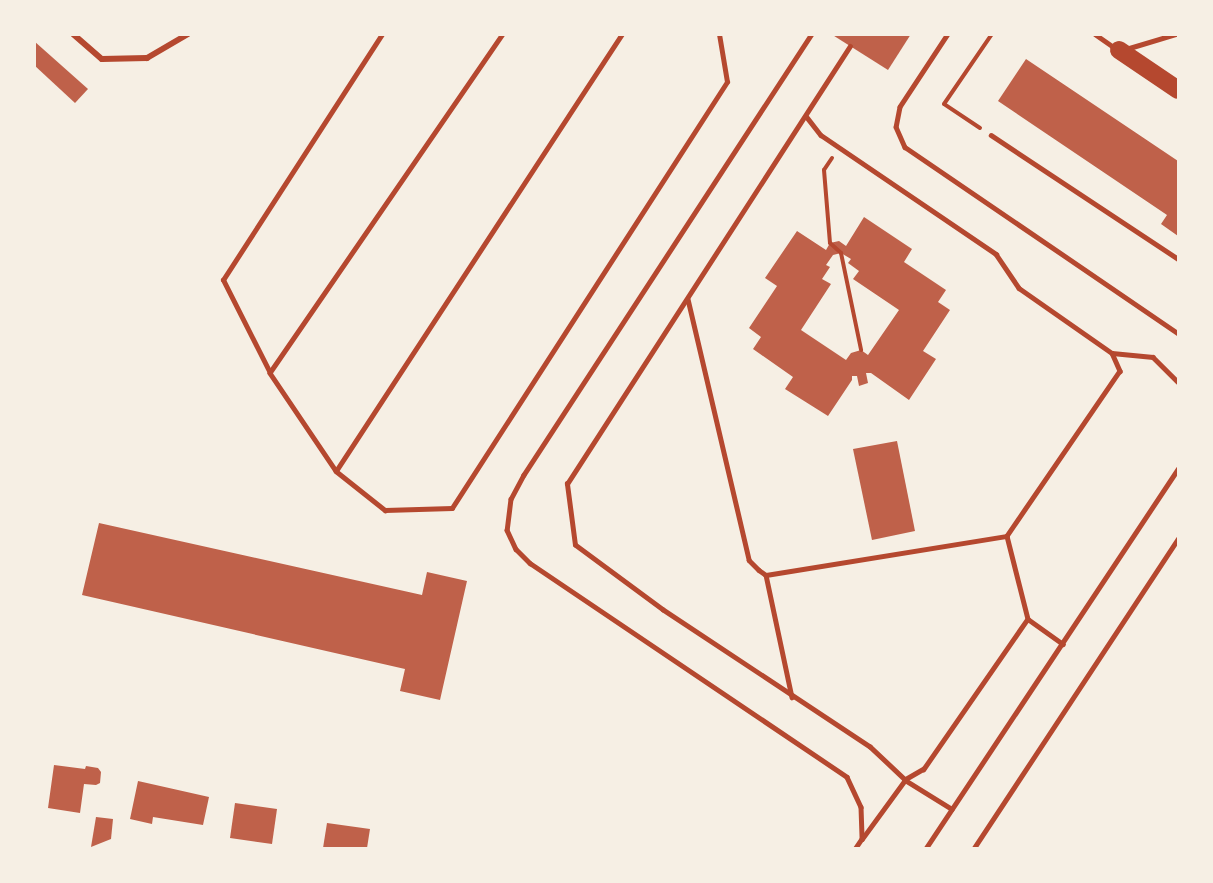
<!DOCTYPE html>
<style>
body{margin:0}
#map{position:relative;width:1213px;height:883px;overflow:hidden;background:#f6efe4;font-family:"Space Grotesk",sans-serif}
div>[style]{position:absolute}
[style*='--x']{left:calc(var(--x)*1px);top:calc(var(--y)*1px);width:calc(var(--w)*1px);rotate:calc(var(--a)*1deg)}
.building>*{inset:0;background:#bf614a}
.path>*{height:4px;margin:-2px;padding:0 2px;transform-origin:2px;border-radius:2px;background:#b5482f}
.service>*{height:4.5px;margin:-2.25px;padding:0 2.25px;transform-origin:2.25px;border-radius:2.25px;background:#b5482f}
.minor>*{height:6px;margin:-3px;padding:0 3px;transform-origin:3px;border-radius:3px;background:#b5482f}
.motorway>*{height:18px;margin:-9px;padding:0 9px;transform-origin:9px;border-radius:9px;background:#b5482f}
span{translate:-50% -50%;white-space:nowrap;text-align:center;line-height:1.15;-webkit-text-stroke:5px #f6efe4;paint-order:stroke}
.frame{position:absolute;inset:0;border:36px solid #f6efe4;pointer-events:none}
</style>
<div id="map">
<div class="building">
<div style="clip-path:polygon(831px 34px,911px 34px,888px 70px)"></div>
<div style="clip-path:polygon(34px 41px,88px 89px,75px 103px,34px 65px)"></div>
<div style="clip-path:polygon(1026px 59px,1178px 161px,1178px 236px,1161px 224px,1167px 215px,998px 101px)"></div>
<div style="clip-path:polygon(evenodd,864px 217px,912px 249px,904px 262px,946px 290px,938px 302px,950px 310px,923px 351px,936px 359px,909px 400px,871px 373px,866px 373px,868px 383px,859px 386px,857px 376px,852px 376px,852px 380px,828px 416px,785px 389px,793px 377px,753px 349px,761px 337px,749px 328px,777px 286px,765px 278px,797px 231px,826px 250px,830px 243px,839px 241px,846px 246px,864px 217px,841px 253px,851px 259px,848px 263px,859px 271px,853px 279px,899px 310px,868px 355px,861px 350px,851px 353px,846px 360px,801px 330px,831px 284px,822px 279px,830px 267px,826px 265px,833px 255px,841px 253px)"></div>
<div style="clip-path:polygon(897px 441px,915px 531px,872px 540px,853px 449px)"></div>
<div style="clip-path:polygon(99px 523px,422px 595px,427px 572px,467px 581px,440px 700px,400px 691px,405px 669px,82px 595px)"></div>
<div style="clip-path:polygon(54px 765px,85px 769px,86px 766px,98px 768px,101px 772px,100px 783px,96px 785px,84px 784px,80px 813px,48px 808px)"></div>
<div style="clip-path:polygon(138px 781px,209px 797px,203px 825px,153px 817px,152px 824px,130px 819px)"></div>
<div style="clip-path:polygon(235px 803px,277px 809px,272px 844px,230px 838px)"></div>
<div style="clip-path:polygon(96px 817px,113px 819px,111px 839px,91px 847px)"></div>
<div style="clip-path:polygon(327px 823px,370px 829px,367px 848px,323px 848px)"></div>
</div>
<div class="path">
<div style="--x:980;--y:128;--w:43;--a:-146.3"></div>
<div style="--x:944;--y:104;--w:85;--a:-55.6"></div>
<div style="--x:832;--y:158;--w:14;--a:124"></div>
<div style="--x:824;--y:170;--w:73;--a:85.3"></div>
<div style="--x:830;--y:243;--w:15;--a:42"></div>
<div style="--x:841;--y:253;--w:99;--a:78.3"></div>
</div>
<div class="service">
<div style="--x:503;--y:34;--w:411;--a:124.5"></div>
<div style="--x:270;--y:373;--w:118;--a:56"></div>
<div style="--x:336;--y:471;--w:63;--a:38.5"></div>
<div style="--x:385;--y:510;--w:67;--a:-1.7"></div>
<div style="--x:452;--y:508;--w:507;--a:-57.16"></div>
<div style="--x:727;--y:82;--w:49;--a:-99.5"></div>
<div style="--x:812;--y:34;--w:527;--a:123.15"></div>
<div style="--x:524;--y:475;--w:27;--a:118"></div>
<div style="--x:511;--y:499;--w:31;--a:97"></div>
<div style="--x:507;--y:530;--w:21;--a:65"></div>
<div style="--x:516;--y:549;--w:20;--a:45"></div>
<div style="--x:530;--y:563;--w:382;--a:34"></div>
<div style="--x:847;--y:777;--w:33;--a:65"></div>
<div style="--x:861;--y:807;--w:32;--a:88"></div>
<div style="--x:862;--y:839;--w:11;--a:124"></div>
<div style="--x:948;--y:34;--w:87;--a:123.3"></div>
<div style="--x:900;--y:107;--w:20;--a:101"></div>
<div style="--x:896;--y:127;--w:22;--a:66"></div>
<div style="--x:905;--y:147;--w:330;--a:34.3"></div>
<div style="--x:1095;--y:34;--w:24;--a:35"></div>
<div style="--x:1126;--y:49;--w:52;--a:-16.7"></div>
<div style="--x:806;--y:116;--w:24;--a:52"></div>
<div style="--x:821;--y:135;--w:212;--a:34.2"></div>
<div style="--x:996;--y:254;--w:41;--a:55.9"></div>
<div style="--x:1019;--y:288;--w:113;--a:35"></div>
<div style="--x:1112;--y:353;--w:20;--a:66"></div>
<div style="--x:1120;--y:371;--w:200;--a:124.4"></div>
<div style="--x:1007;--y:536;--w:86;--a:75.8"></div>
<div style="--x:1028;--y:619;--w:183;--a:124.7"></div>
<div style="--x:924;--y:769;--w:22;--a:150"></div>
<div style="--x:905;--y:780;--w:48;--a:-136.7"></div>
<div style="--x:870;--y:747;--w:248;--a:-146.5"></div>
<div style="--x:663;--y:610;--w:109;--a:-143.5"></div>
<div style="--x:575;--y:545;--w:62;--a:-97.5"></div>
<div style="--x:567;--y:484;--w:521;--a:-57.13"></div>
<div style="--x:991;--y:135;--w:224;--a:33.5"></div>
<div style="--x:688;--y:299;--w:268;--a:76.8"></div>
<div style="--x:749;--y:560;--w:14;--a:45"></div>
<div style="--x:759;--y:570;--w:9;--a:36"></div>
<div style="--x:766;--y:575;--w:244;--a:-9.2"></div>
<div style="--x:1112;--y:353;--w:41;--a:5.6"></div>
<div style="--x:1153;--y:357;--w:35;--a:45"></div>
<div style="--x:270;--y:373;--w:104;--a:-116.8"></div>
<div style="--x:223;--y:280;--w:293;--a:-57.1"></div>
<div style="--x:336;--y:471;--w:522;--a:-56.8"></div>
<div style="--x:766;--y:575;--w:125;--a:78"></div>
<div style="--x:1028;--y:619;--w:43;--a:35.5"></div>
<div style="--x:862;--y:839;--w:73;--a:-53.9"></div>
<div style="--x:905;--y:780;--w:55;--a:31.7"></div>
<div style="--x:926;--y:848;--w:455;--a:-56.4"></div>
<div style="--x:974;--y:848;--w:370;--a:-56.6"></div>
</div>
<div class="minor">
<div style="--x:73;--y:34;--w:38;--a:41"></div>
<div style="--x:102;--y:59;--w:45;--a:-1.3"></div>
<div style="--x:147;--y:58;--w:48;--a:-30.3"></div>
</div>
<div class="motorway">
<div style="--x:1119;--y:50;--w:71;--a:34.1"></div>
</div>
<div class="frame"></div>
</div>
